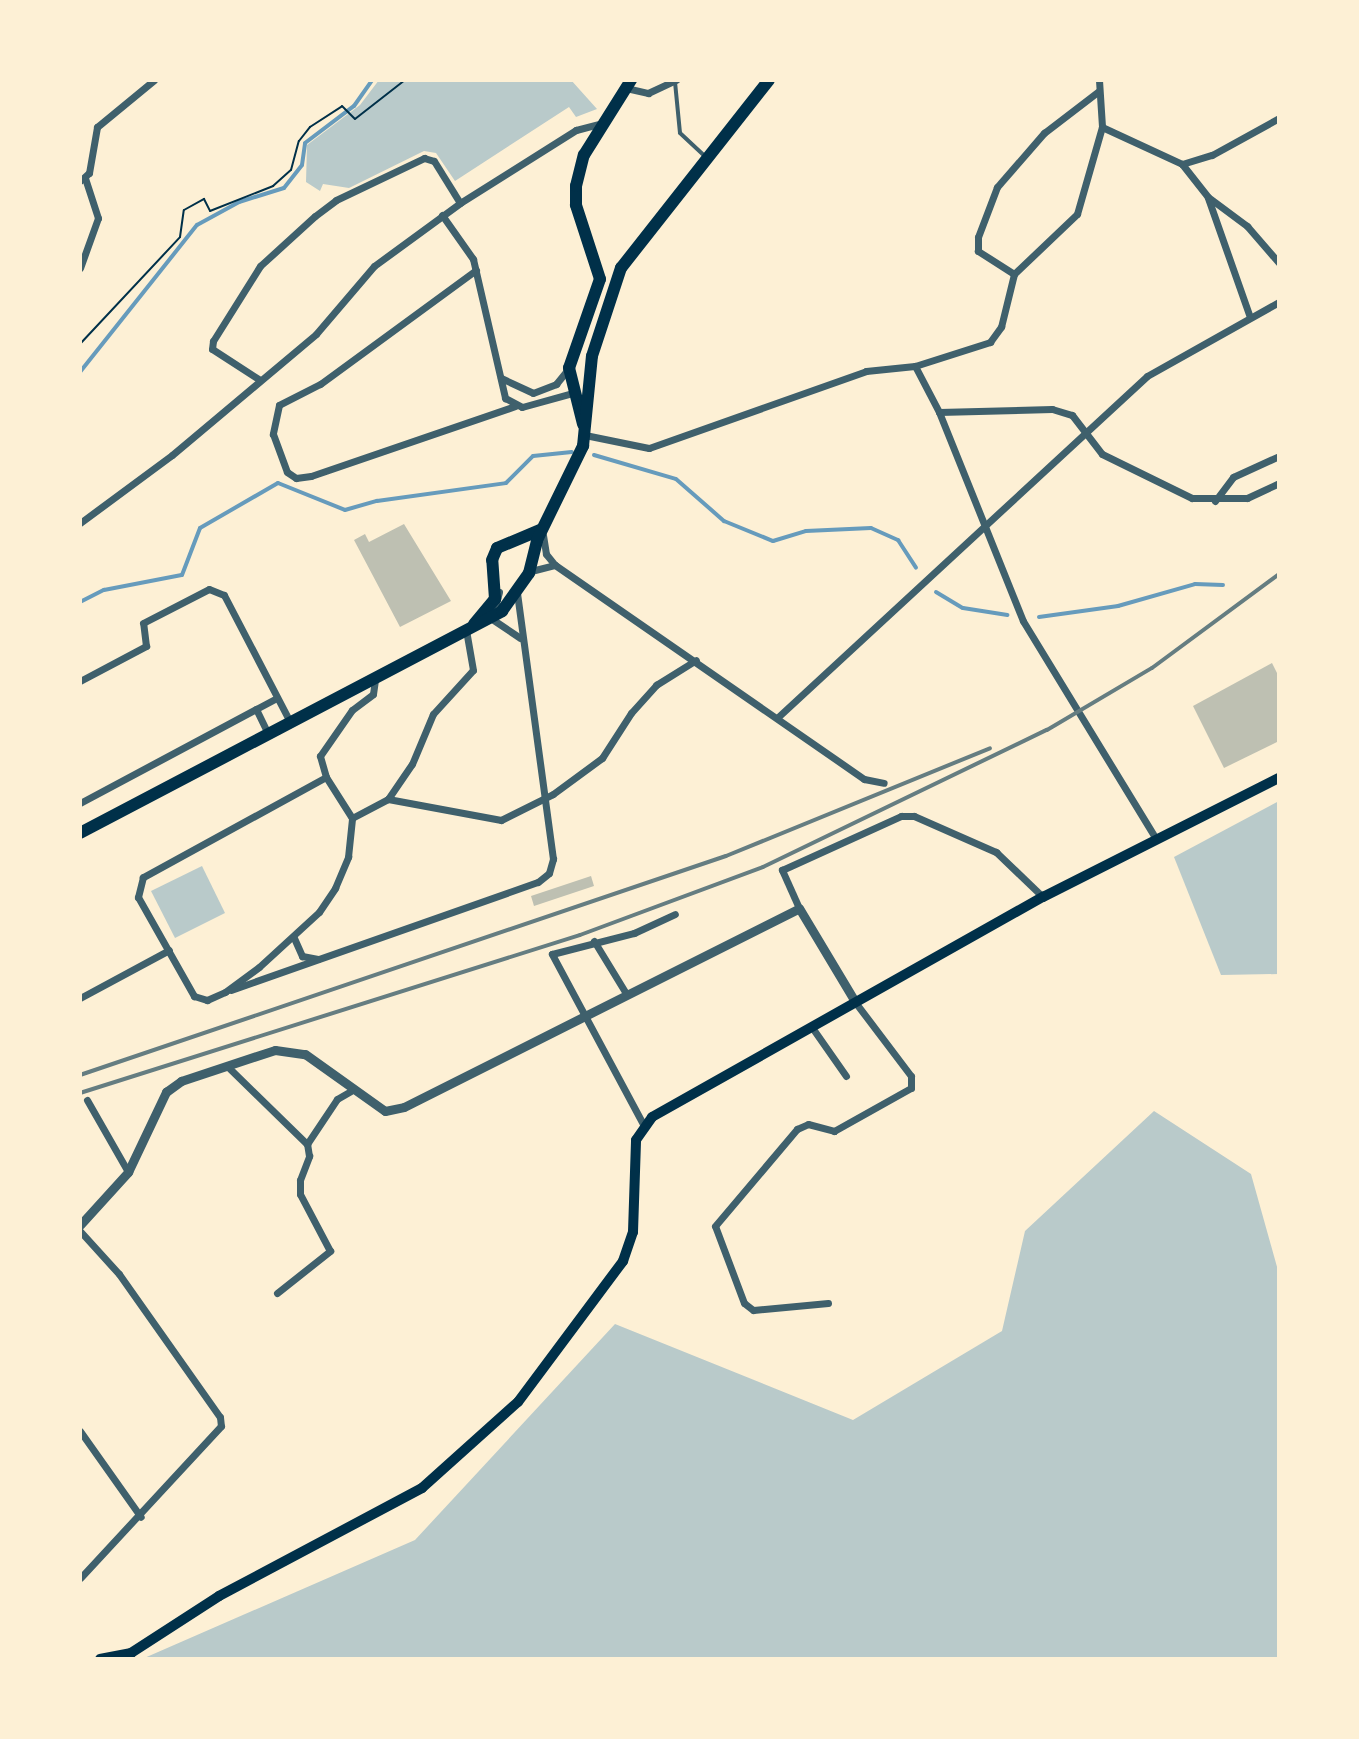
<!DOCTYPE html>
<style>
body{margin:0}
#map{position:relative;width:1359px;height:1739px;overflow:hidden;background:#fdf0d5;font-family:"Sofia Sans Condensed",sans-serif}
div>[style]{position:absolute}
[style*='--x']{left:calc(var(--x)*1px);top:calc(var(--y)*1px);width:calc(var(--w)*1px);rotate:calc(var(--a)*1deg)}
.green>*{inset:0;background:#b9caca}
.stream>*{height:4px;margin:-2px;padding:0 2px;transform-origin:2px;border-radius:2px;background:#669bbc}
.building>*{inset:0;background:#bec0b2}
.path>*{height:2px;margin:-1px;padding:0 1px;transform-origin:1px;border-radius:1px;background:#003049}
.service>*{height:4px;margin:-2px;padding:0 2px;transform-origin:2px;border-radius:2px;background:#3f606c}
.minor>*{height:7px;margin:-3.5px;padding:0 3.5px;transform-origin:3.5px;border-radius:3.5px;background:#3f606c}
.tertiary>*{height:9px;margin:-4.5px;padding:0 4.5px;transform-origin:4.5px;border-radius:4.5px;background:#3f606c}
.secondary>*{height:10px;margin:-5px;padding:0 5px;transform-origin:5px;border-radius:5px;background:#003049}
.primary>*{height:12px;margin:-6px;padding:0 6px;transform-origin:6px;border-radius:6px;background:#003049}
.rail>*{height:4px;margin:-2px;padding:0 2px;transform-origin:2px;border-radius:2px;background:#657d81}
span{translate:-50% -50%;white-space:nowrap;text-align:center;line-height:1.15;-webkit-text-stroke:8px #fdf0d5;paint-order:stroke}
.frame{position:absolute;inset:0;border:82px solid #fdf0d5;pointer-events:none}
</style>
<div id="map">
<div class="green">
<div style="clip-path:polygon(379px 80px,571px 80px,597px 109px,576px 117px,569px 107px,455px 181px,436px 153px,424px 151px,349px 188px,323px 184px,320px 191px,306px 182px,307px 145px,360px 105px)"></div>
<div style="clip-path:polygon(1279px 801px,1279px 974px,1221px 975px,1174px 857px)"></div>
<div style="clip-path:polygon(202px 866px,225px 913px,175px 938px,151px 891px)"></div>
<div style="clip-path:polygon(1154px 1111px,1251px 1174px,1279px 1274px,1279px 1659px,142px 1659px,415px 1540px,615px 1324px,853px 1420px,1002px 1331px,1025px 1231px)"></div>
</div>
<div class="stream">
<div style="--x:80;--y:372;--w:188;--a:-51.5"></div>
<div style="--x:197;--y:225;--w:48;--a:-28.7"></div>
<div style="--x:239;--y:202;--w:47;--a:-17.3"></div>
<div style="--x:284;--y:188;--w:29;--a:-52"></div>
<div style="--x:302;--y:165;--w:22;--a:-82"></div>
<div style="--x:305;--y:143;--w:61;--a:-37.1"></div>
<div style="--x:354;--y:106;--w:32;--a:-55"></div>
<div style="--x:594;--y:455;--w:85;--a:16.3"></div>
<div style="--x:676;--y:479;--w:64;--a:41.2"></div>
<div style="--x:724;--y:521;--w:53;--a:22.2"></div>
<div style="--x:773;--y:541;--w:34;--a:-17"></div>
<div style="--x:806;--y:531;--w:65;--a:-2.6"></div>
<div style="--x:871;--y:528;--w:30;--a:24"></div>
<div style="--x:898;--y:540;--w:33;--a:57"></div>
<div style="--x:936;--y:592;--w:31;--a:31"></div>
<div style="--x:963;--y:608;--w:45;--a:9"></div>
<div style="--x:80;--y:602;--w:27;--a:-27"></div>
<div style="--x:104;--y:590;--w:79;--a:-10.9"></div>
<div style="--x:182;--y:575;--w:50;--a:-69"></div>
<div style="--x:200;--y:528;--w:90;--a:-30"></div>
<div style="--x:278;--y:483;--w:72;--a:21.9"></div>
<div style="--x:345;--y:510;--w:33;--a:-16"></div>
<div style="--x:377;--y:501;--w:130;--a:-7.9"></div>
<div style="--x:506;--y:483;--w:38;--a:-45"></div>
<div style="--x:533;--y:456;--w:39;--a:-6"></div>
<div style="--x:1039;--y:617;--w:80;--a:-7.9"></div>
<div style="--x:1118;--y:606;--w:80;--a:-15.9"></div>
<div style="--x:1195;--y:584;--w:28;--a:2"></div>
</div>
<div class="building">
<div style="clip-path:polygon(404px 524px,451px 601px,400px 627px,354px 540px,365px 534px,369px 542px)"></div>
<div style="clip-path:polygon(1272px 663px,1279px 677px,1279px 741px,1224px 768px,1193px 706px)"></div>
<div style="clip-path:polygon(591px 876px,594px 886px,534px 906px,531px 896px)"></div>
</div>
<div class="path">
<div style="--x:80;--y:344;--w:146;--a:-46.9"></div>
<div style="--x:180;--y:237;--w:27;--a:-82"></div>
<div style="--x:184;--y:210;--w:23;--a:-29"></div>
<div style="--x:204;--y:199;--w:13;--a:63"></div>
<div style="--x:210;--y:211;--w:68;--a:-21.6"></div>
<div style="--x:273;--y:186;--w:24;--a:-42"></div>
<div style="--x:291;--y:170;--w:30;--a:-75"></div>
<div style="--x:299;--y:141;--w:18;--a:-52"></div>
<div style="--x:310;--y:127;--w:38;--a:-33"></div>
<div style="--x:342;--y:106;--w:18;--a:45"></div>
<div style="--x:355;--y:119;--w:63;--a:-38"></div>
</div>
<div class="service">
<div style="--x:675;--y:82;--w:51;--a:84.4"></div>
<div style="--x:680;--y:133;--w:37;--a:43"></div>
</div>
<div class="minor">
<div style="--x:1099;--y:80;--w:47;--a:86.3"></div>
<div style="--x:1102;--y:127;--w:88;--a:24.8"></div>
<div style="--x:1182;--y:164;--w:42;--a:51.8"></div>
<div style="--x:1208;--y:197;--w:49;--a:36.6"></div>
<div style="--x:1247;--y:226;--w:49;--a:49.1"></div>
<div style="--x:626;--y:88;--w:23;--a:13"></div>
<div style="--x:648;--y:93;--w:31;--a:-25"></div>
<div style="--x:1182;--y:164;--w:31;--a:-17"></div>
<div style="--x:1212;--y:155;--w:77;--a:-28.9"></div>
<div style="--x:80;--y:181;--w:12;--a:-42"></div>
<div style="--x:89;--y:173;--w:47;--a:-80.1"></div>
<div style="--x:97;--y:127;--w:74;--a:-39.5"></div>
<div style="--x:1208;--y:198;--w:126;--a:70.6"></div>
<div style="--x:442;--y:215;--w:54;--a:54.8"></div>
<div style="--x:473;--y:259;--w:143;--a:77"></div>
<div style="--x:505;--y:398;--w:19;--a:28"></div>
<div style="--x:522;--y:407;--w:52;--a:-15.6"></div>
<div style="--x:80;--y:268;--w:53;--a:-70.2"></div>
<div style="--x:98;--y:218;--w:42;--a:-108"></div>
<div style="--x:476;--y:270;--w:193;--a:143.8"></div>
<div style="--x:320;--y:384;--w:46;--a:152.9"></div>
<div style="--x:279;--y:405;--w:30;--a:102"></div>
<div style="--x:273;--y:434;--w:40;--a:69.8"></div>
<div style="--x:287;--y:472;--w:11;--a:34"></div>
<div style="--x:296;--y:478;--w:15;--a:-8"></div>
<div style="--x:311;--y:476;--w:216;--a:-18.9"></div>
<div style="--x:1014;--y:274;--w:43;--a:-147.4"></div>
<div style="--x:978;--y:251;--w:14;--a:-90"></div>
<div style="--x:978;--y:237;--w:53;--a:-69.2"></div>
<div style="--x:997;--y:187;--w:72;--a:-49"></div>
<div style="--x:1044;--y:133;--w:69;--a:-37.4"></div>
<div style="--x:915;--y:366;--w:52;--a:62.4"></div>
<div style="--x:939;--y:412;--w:225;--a:68.1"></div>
<div style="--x:1023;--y:621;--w:255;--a:58.6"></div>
<div style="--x:501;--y:378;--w:35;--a:25"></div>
<div style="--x:533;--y:393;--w:25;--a:-21"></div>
<div style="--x:556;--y:384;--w:21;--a:-51"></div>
<div style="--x:260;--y:380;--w:57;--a:-147.1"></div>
<div style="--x:212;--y:349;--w:8;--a:-83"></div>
<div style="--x:213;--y:341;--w:89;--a:-57.9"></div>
<div style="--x:260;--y:266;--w:74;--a:-42.3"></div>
<div style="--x:315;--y:216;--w:26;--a:-37"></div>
<div style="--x:336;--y:200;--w:98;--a:-25.5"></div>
<div style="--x:424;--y:158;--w:10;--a:17"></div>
<div style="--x:434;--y:161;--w:49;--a:58.2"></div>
<div style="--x:939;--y:412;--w:113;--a:-1.5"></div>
<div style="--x:1052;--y:409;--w:21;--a:17"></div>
<div style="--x:1072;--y:415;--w:49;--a:52.4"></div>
<div style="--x:1102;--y:454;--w:100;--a:26.1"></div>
<div style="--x:1192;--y:498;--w:55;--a:0"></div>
<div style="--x:1247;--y:498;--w:35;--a:-25"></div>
<div style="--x:585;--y:435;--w:65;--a:11.5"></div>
<div style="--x:649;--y:448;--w:230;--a:-19.5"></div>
<div style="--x:866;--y:371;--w:49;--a:-5.8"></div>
<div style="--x:915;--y:366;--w:79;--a:-17.7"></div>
<div style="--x:990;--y:342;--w:19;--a:-54"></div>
<div style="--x:1001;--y:327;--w:55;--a:-76.2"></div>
<div style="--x:1014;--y:274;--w:87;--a:-43.6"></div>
<div style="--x:1077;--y:214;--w:91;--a:-74"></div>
<div style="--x:1215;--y:501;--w:30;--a:-53"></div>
<div style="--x:1233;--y:477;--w:51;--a:-24.5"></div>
<div style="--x:80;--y:523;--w:114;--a:-36.5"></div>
<div style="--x:172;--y:455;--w:188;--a:-40"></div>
<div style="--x:316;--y:334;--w:89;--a:-49.5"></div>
<div style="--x:374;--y:266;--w:107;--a:-36.2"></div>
<div style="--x:460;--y:203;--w:137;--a:-32.2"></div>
<div style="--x:576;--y:130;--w:27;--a:-15"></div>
<div style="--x:543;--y:535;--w:19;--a:81"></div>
<div style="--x:546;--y:554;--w:14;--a:51"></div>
<div style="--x:555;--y:565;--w:376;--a:34.7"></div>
<div style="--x:864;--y:779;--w:20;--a:11"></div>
<div style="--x:531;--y:571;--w:25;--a:-14"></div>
<div style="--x:499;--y:592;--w:28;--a:105"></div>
<div style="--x:492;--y:619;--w:34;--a:34"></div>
<div style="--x:80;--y:681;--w:75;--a:-27.9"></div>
<div style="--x:146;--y:646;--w:23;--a:-97"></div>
<div style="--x:143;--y:623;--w:74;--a:-27.3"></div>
<div style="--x:209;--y:589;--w:16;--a:22"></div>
<div style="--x:224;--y:595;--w:143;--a:62.5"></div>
<div style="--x:256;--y:709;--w:28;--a:64"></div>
<div style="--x:778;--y:717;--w:502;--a:-42.74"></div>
<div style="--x:1147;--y:376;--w:151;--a:-29.3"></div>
<div style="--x:326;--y:777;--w:209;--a:151.3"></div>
<div style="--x:143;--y:877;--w:21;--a:104"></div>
<div style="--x:138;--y:897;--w:114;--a:60.5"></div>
<div style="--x:194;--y:996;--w:14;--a:17"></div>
<div style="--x:207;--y:1000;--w:20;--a:-24"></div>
<div style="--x:225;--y:992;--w:42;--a:-36.3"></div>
<div style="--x:259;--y:967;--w:81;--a:-42.5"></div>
<div style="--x:319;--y:912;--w:29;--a:-56"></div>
<div style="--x:335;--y:888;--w:34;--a:-67"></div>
<div style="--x:348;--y:857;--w:39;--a:-84"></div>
<div style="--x:352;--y:818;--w:49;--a:-122.4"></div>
<div style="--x:326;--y:777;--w:22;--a:-106"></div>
<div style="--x:320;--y:756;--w:56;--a:-55.2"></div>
<div style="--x:352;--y:710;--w:26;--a:-37"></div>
<div style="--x:373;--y:694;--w:15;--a:-82"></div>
<div style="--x:388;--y:799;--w:42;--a:-55.6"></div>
<div style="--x:412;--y:764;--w:54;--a:-67.2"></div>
<div style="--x:433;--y:714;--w:59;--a:-47.7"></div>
<div style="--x:473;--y:670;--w:41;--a:-99.9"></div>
<div style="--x:80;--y:803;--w:223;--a:-28.1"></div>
<div style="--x:352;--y:818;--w:41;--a:-27.8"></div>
<div style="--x:388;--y:799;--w:115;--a:10.5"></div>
<div style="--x:501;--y:820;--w:58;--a:-26.6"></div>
<div style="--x:553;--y:794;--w:61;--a:-36.3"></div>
<div style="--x:602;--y:758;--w:54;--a:-57.2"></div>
<div style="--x:631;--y:713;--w:38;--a:-48"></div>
<div style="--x:656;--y:685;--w:47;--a:-32"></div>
<div style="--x:799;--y:908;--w:42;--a:-114.1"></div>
<div style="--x:782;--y:870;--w:131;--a:-24.4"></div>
<div style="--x:901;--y:816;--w:13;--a:0"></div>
<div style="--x:914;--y:816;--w:90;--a:23.7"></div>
<div style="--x:996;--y:852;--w:65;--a:43.8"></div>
<div style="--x:294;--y:938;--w:20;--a:66"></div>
<div style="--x:302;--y:956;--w:16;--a:11"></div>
<div style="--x:594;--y:941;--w:63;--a:58.6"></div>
<div style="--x:231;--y:990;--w:325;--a:-19.4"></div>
<div style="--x:538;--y:882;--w:14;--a:-39"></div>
<div style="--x:549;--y:873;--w:15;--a:-74"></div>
<div style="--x:553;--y:859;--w:268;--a:-97.7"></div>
<div style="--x:80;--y:998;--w:101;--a:-28.3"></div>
<div style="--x:811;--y:1026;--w:61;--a:55"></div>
<div style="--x:227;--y:1066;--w:112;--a:44.3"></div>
<div style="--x:87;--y:1100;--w:83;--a:60.3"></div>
<div style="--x:643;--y:1124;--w:193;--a:-118.2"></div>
<div style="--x:552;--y:954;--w:85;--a:-14.4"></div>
<div style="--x:634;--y:933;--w:45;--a:-24.9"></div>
<div style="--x:80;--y:1231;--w:58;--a:47.8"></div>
<div style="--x:119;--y:1274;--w:175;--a:54.8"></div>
<div style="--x:220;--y:1417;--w:9;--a:84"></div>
<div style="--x:221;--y:1426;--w:207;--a:132.8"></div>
<div style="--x:277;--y:1293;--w:68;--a:-38.4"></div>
<div style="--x:330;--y:1251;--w:64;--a:-117.8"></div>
<div style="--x:300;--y:1194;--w:14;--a:-90"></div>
<div style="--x:300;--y:1180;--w:26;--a:-69"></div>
<div style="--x:309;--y:1156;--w:12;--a:-99"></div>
<div style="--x:307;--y:1144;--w:54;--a:-56.3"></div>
<div style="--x:337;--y:1099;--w:16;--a:-30"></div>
<div style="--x:828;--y:1303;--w:75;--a:174.7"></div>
<div style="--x:753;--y:1310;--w:11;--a:-142"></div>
<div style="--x:744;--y:1303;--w:82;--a:-110.6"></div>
<div style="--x:715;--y:1226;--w:127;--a:-49.8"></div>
<div style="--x:797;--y:1129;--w:12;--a:-24"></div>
<div style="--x:808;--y:1124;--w:27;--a:15"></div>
<div style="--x:834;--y:1131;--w:88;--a:-29.2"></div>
<div style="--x:911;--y:1088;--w:12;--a:-90"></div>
<div style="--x:911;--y:1076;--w:93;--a:-127.1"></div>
<div style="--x:80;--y:1431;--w:105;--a:54.7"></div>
</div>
<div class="tertiary">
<div style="--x:80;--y:1225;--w:72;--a:-47.8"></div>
<div style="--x:128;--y:1172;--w:89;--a:-64.6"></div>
<div style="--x:166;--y:1092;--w:19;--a:-36"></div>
<div style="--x:181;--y:1081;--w:99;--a:-18.3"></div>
<div style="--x:275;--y:1050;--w:30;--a:8"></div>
<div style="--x:305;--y:1054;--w:98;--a:35.5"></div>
<div style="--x:385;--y:1111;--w:19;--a:-12"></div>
<div style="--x:404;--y:1107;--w:442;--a:-26.7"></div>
<div style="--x:799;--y:908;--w:107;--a:59.1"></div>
</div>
<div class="secondary">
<div style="--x:100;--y:1659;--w:32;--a:-11"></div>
<div style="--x:131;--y:1653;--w:105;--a:-32.9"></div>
<div style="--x:219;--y:1596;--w:230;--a:-28"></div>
<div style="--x:422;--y:1488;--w:129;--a:-41.9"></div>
<div style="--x:518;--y:1402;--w:176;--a:-53.3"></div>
<div style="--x:623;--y:1261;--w:31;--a:-71"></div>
<div style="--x:633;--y:1232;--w:92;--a:-88.1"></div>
<div style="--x:636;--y:1140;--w:28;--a:-55"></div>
<div style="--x:652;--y:1117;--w:449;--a:-29.4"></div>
<div style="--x:1043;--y:897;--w:264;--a:-26.8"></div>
</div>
<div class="primary">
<div style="--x:583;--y:424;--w:58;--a:-104"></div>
<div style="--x:569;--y:368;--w:94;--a:-70.8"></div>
<div style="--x:600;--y:279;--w:78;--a:-108"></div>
<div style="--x:576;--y:205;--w:19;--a:-90"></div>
<div style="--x:576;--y:186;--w:32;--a:-76"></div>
<div style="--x:584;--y:155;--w:89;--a:-57.9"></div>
<div style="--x:474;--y:624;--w:33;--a:-50"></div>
<div style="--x:495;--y:599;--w:39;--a:-94"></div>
<div style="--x:492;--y:560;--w:13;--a:-67"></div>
<div style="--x:497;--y:548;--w:47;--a:-22.7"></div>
<div style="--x:80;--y:833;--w:477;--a:-27.7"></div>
<div style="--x:502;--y:611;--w:47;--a:-54.6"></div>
<div style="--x:529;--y:573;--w:34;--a:-76"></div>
<div style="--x:537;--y:540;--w:105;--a:-63.9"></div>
<div style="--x:583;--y:446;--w:90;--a:-84.3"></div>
<div style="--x:592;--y:356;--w:93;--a:-71.8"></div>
<div style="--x:621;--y:268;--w:239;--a:-51.8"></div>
</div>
<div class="rail">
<div style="--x:80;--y:1075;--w:682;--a:-18.73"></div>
<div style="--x:726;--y:856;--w:285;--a:-22.2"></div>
<div style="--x:80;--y:1093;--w:524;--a:-17.54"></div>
<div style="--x:580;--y:935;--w:195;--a:-20.4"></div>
<div style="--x:763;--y:867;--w:315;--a:-25.8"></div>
<div style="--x:1047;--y:730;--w:122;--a:-30.6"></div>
<div style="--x:1152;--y:668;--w:158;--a:-36.5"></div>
</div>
<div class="frame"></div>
</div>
